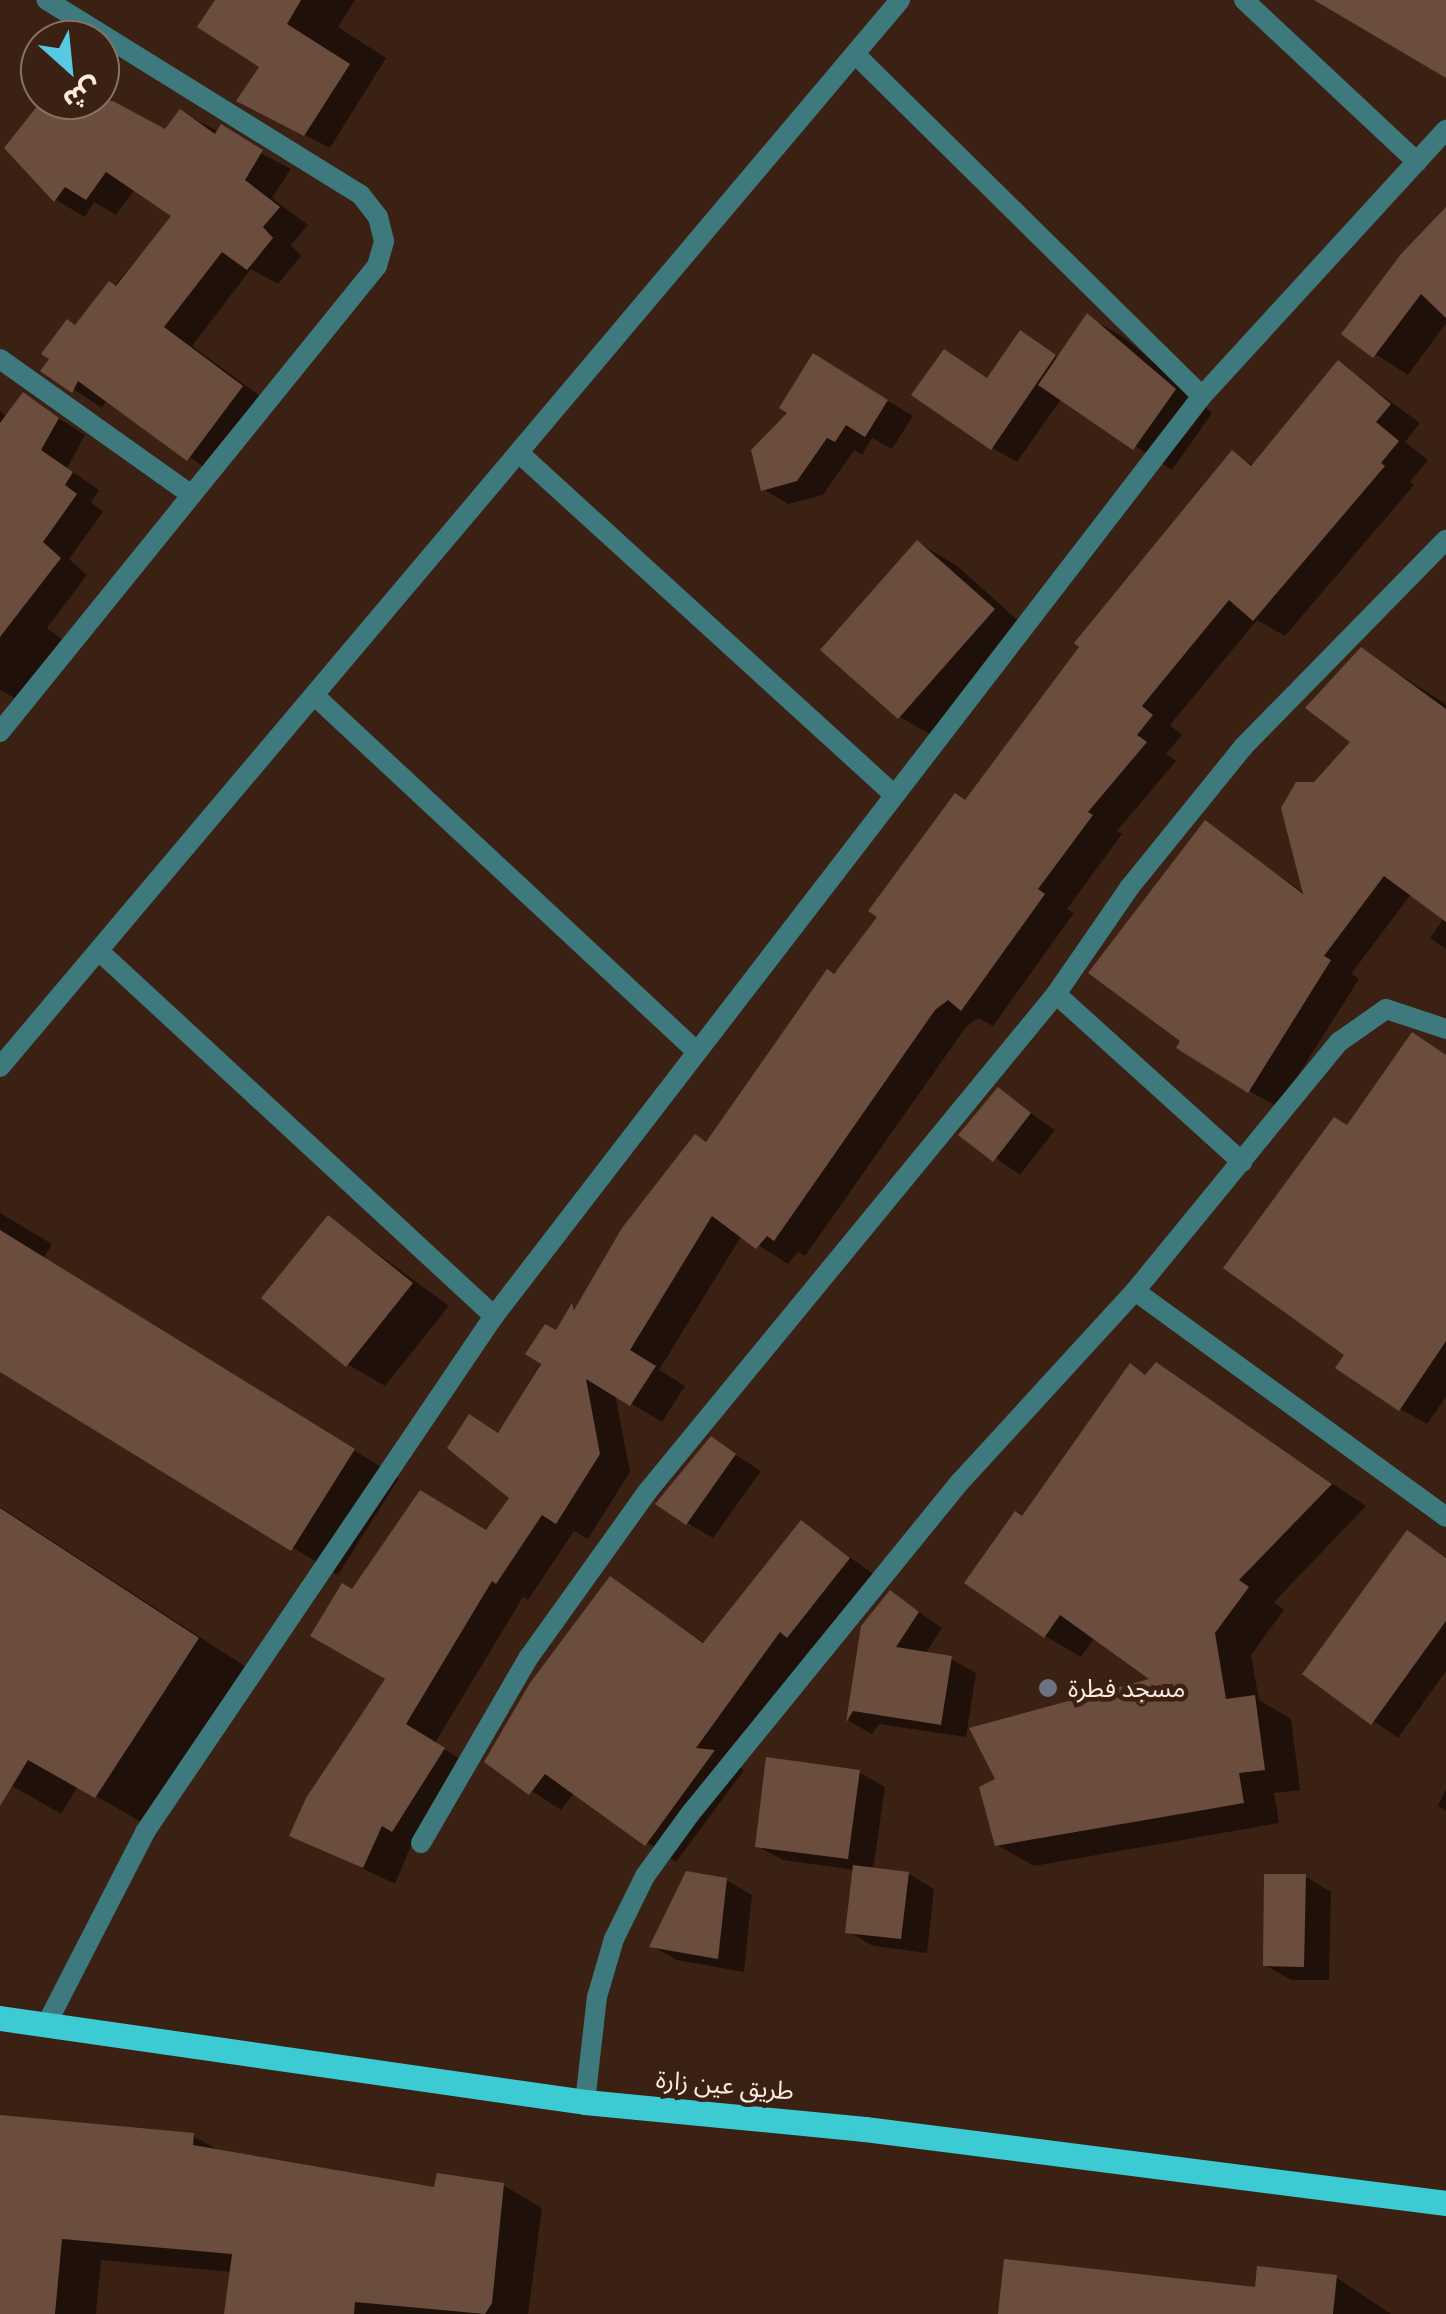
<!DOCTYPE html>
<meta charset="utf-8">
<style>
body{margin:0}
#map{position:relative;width:1446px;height:2314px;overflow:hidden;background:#3b2113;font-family:"Source Serif 4","Noto Sans Arabic",serif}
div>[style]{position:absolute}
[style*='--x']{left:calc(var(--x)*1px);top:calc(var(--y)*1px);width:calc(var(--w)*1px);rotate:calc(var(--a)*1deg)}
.shadow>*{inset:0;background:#0007}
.building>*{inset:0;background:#6b4d3e}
.street>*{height:20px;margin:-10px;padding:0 10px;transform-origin:10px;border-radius:10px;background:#3e797d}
.primary>*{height:25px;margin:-12.5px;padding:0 12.5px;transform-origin:12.5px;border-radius:12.5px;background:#3dcbd3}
.dots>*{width:28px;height:28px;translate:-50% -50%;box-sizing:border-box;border:5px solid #3b2113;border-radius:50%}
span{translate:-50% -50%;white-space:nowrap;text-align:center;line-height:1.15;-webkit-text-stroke:9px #3b2113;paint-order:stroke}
.poi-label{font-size:25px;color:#fceae1}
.left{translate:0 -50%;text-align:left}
.street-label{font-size:25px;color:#fceae1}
.north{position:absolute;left:20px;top:20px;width:100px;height:100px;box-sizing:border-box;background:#3b2113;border:2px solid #887165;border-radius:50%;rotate:153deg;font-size:28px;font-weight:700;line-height:40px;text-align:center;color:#fceae1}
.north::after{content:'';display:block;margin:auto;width:35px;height:45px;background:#57c9e2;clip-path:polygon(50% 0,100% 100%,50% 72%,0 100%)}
</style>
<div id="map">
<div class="shadow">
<div style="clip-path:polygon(260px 0,355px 0,338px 27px,386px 58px,330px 148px,240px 101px,262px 66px)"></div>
<div style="clip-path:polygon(46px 100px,112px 104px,165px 133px,181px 112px,291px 169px,272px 198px,308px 225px,291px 245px,301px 256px,278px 284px,251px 269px,192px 346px,271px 404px,217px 476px,107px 399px,102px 408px,44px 370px,174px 215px,135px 189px,116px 215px,94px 202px,85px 217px,56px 200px,7px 148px)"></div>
<div style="clip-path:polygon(1446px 209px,1446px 323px,1408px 375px,1344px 334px)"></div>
<div style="clip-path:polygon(1088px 317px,1125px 338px,1212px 413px,1172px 470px,1062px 398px,1017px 462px,992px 448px,989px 380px,1046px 348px,1059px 358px)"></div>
<div style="clip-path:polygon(1339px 364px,1420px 423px,1405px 442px,1428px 460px,1410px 482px,1414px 485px,1285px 636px,1257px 620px,1170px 725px,1182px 735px,1166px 754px,1176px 761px,1117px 831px,1122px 834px,1067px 909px,1074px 913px,993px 1026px,978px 1018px,966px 1027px,805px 1256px,798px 1252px,788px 1264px,742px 1235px,659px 1370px,685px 1386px,662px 1422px,615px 1394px,630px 1472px,588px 1539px,574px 1531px,528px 1600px,523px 1597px,435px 1743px,474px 1768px,413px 1841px,395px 1884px,292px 1834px,389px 1678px,353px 1592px,495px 1539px,512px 1497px,499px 1434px,573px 1307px,578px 1310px,708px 1145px,1232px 454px,1254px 466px)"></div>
<div style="clip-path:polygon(839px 371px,913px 416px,892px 449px,872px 438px,862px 455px,854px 450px,823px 495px,788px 504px,763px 489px)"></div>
<div style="clip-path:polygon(24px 396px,85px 435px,67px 468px,99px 490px,91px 502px,103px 512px,69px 559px,87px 575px,47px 628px,63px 640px,20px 701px,0 690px,0 411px,7px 417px)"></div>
<div style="clip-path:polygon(918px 543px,956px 565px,1032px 633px,938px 739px,900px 717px,824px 650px)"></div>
<div style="clip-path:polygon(1361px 650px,1446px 704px,1446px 949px,1430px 938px,1444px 918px,1412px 893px,1351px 974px,1359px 979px,1278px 1107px,1249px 1091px,1206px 823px,1305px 894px,1315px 784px,1354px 741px)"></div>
<div style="clip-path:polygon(1446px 1055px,1446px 1397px,1427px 1424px,1400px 1409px,1348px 1354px,1348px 1128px)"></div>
<div style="clip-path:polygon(998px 1090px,1055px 1130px,1020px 1175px,962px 1134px)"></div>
<div style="clip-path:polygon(0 1213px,52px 1244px,44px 1258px,399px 1478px,338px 1575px,0 1369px)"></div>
<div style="clip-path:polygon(329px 1218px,449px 1306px,385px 1386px,347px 1364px)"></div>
<div style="clip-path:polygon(1156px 1365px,1366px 1506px,1274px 1602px,1284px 1610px,1251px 1655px,1259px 1700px,1291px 1719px,1300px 1790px,1274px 1793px,1279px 1823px,1034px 1866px,997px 1845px,1155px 1680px,1095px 1637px,1081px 1657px,1045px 1636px,1023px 1519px,1130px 1366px,1148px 1376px)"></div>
<div style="clip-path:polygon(711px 1439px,761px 1471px,713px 1538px,687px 1523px)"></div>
<div style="clip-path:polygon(0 1507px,246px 1667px,145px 1824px,78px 1786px,61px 1814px,0 1779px)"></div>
<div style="clip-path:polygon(802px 1523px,879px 1578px,819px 1653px,811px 1648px,729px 1761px,744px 1770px,676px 1862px,574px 1793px,561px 1810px,487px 1762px,611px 1579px,706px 1644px)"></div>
<div style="clip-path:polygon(1408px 1533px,1446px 1557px,1446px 1671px,1398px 1738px,1305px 1674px)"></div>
<div style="clip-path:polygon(891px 1593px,942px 1628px,925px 1654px,951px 1659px,976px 1673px,966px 1737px,879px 1724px,872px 1734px,849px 1721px,863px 1627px)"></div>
<div style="clip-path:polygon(859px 1772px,885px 1787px,873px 1870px,909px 1874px,934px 1889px,927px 1953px,873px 1946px,847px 1931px,855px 1870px,783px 1860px,757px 1846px)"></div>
<div style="clip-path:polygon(1446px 1789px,1446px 1811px,1438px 1806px)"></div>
<div style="clip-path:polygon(1306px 1877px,1331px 1892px,1329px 1980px,1291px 1980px,1265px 1965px)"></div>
<div style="clip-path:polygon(726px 1880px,752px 1895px,744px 1972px,677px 1960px,652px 1946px)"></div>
<div style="clip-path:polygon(0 2117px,193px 2136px,222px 2152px,437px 2190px,503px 2185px,542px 2208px,528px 2314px,226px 2314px,232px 2272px,101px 2260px,96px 2314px,0 2314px)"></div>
<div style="clip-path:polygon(1337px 2278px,1391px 2314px,1001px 2314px,1257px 2289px)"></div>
</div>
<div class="building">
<div style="clip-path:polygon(215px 0,301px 0,287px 24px,350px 64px,304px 136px,236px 101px,259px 67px,197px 27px)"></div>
<div style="clip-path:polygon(1314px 0,1446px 0,1446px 78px)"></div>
<div style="clip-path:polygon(42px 100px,113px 101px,165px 129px,180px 109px,215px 134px,221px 124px,263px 150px,245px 180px,280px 207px,263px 227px,273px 238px,247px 270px,222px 252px,164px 327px,243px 386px,187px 461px,78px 381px,72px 393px,40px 371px,49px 359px,41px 354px,67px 319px,75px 325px,109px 281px,116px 286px,171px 216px,106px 172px,86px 200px,65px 187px,54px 202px,4px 148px)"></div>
<div style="clip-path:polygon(1446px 207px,1446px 318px,1421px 294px,1373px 358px,1341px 334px,1401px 254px)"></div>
<div style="clip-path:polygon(1087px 313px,1176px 389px,1133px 450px,1038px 385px)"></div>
<div style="clip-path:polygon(1020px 330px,1056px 355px,991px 450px,911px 395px,944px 349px,987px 378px)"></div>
<div style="clip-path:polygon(813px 353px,888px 400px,865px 437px,846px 425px,835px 442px,827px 438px,797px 481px,761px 491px,751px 450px,787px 413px,779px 408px)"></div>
<div style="clip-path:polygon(1338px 360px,1391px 404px,1376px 422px,1399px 441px,1381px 463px,1385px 466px,1253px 621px,1229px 600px,1142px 706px,1153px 715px,1137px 735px,1147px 742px,1088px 812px,1093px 815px,1038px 889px,1045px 894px,961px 1011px,948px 1000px,935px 1010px,774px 1241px,767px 1236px,756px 1249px,712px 1216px,630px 1350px,656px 1366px,630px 1406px,586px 1379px,600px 1454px,556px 1524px,542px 1515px,496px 1584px,492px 1581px,406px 1724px,445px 1748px,392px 1832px,382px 1826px,363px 1868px,289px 1836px,306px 1798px,385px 1679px,310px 1636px,342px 1583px,352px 1589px,420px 1490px,486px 1530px,509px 1498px,447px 1448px,469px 1414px,498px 1433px,541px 1364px,525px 1354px,545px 1324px,556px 1330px,572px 1303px,574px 1310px,622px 1228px,695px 1134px,706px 1142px,827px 969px,834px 974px,877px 917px,868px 911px,955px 793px,965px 800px,1079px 647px,1074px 643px,1232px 450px,1251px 466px)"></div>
<div style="clip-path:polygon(23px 392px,59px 418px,41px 450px,73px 472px,65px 485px,77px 494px,43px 542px,61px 558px,0 637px,0 423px)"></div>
<div style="clip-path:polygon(917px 540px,995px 609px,898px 719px,820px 650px)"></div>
<div style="clip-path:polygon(1361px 647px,1446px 709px,1446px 922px,1384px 876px,1324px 956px,1331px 960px,1248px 1093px,1176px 1048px,1180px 1041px,1088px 973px,1205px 820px,1303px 894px,1281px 808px,1296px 782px,1314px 782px,1350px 742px,1305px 708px)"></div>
<div style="clip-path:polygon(1412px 1032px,1446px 1055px,1446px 1341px,1399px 1411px,1335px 1368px,1344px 1355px,1223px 1268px,1334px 1117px,1347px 1125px)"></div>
<div style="clip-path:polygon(998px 1087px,1031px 1113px,993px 1162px,958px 1135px)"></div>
<div style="clip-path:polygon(328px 1215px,413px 1283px,346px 1367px,261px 1298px)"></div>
<div style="clip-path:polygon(0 1230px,355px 1449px,291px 1551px,0 1372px)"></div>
<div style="clip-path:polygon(1156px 1362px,1332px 1484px,1239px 1580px,1249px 1587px,1215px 1633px,1226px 1699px,1255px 1695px,1265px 1770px,1239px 1773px,1244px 1803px,995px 1846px,979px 1787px,995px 1779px,969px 1728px,1149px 1679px,1060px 1615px,1044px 1638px,964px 1583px,1015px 1511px,1022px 1516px,1130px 1363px,1145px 1375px)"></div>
<div style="clip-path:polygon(711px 1436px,736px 1454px,686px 1525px,655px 1504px)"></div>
<div style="clip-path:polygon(0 1508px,199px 1638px,95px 1798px,28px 1760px,0 1806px)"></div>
<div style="clip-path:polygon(801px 1520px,850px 1558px,787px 1638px,780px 1632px,696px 1748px,715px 1750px,645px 1846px,545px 1774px,529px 1795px,484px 1762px,530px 1683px,610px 1576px,703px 1643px)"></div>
<div style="clip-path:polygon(1407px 1530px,1446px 1558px,1446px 1621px,1371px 1725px,1302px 1674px)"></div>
<div style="clip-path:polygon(890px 1590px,919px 1612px,896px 1647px,952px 1656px,941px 1725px,853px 1711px,846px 1722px,861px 1626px)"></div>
<div style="clip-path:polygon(766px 1757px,860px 1770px,848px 1859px,755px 1847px)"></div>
<div style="clip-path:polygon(853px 1865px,909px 1872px,901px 1939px,845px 1933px)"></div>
<div style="clip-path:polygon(686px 1871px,727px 1878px,718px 1959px,649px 1947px)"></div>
<div style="clip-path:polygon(1264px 1874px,1306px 1874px,1304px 1967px,1263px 1966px)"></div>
<div style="clip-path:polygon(0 2115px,194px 2133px,193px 2145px,434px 2187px,437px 2173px,504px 2183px,492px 2303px,485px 2314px,355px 2302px,354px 2314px,224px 2314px,232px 2254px,62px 2239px,55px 2314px,0 2314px)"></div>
<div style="clip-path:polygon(1004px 2259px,1255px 2287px,1257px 2266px,1337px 2275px,1333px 2314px,998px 2314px)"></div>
</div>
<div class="street">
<div style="--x:1244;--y:0;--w:237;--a:43.1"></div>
<div style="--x:855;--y:54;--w:487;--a:44.6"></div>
<div style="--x:0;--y:359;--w:233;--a:35.4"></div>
<div style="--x:519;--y:453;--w:503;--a:42.34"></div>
<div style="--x:315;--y:696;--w:518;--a:42.97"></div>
<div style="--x:0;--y:732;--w:599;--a:-51.03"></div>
<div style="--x:377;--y:266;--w:26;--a:-74"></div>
<div style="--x:384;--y:241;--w:25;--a:-104"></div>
<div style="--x:378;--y:217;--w:28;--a:-128"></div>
<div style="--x:361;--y:195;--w:370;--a:-148.2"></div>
<div style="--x:99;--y:951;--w:538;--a:42.74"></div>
<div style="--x:1056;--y:994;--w:251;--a:42.1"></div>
<div style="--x:0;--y:1067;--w:1396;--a:-49.85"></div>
<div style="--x:1135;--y:1291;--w:384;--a:36"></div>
<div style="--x:421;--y:1843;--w:215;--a:-59.9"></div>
<div style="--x:529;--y:1657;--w:203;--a:-54.4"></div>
<div style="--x:647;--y:1492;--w:644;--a:-50.6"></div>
<div style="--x:1056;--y:994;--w:129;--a:-55.4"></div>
<div style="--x:1129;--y:888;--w:181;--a:-51"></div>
<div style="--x:1243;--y:747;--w:290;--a:-45.6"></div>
<div style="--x:46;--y:2025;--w:217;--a:-62.8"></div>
<div style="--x:145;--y:1832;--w:623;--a:-55.93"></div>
<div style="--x:494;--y:1316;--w:1161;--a:-52.42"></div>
<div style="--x:1202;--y:396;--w:361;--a:-47.5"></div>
<div style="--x:585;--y:2102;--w:106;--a:-83.5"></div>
<div style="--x:597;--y:1997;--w:60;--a:-73.7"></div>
<div style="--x:614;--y:1939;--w:70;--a:-63.8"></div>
<div style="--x:645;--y:1876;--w:77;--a:-54"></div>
<div style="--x:690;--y:1814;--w:428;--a:-50.9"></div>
<div style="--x:960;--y:1482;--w:259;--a:-47.5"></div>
<div style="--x:1135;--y:1291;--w:322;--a:-50.7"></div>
<div style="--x:1339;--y:1042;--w:57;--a:-35.1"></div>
<div style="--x:1386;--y:1009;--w:63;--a:18.4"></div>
</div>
<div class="primary">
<div style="--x:0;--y:2018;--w:591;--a:8.17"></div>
<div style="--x:585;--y:2102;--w:281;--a:5.5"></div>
<div style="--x:865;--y:2129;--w:586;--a:7.26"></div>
</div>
<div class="dots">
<div style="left:1048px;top:1688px;background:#6b7280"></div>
</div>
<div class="poi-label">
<span class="left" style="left:1068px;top:1688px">مسجد فطرة</span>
</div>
<div class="street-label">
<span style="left:725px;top:2085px;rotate:5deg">طريق عين زارة</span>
</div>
<div class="north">ش</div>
</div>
